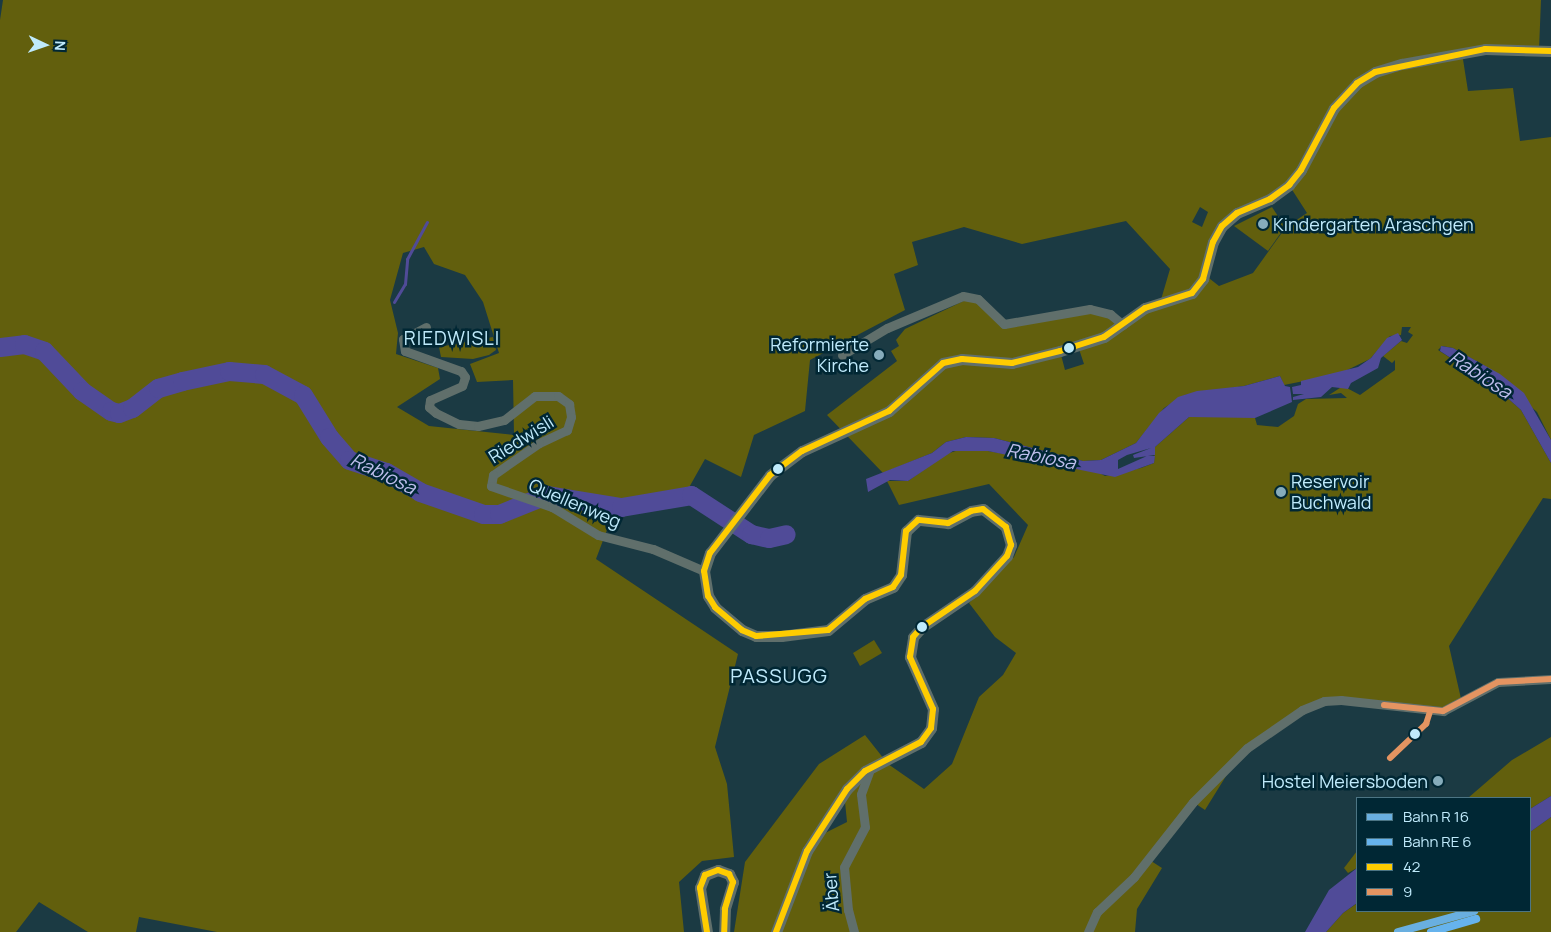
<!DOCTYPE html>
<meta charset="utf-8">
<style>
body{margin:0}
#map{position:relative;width:1551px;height:932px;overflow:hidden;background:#1b3a43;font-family:Manrope,sans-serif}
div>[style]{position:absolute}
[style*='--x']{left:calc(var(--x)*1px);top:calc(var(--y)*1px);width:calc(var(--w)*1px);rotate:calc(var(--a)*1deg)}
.green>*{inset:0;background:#625f0d}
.water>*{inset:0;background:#504b98}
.stream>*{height:3px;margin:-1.5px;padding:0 1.5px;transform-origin:1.5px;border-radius:1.5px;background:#504b98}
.river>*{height:19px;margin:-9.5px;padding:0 9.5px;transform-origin:9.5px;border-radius:9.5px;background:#504b98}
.minor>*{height:9px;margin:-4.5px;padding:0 4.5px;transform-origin:4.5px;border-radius:4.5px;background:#606f6b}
.tertiary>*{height:11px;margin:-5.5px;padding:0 5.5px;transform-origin:5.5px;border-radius:5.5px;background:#606f6b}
.bus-1>*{height:6px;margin:-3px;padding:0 3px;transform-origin:3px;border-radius:3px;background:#fc0}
.bus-2>*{height:6px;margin:-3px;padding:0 3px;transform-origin:3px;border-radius:3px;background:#e49461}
.rail-1>*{height:8px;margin:-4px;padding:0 4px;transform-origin:4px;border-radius:4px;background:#69afe0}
.rail-2>*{height:8px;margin:-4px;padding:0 4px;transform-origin:4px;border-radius:4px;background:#66b3ed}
.dots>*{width:14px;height:14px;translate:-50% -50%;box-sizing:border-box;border:2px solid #002734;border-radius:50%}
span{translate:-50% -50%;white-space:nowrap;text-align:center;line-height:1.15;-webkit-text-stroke:5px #002734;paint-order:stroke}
.poi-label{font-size:18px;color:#bfeafb}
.left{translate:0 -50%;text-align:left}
.right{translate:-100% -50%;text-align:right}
.street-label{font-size:18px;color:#bfeafb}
.neighbourhood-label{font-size:19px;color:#bfeafb;letter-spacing:1px}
.water-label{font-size:19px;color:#bdbeec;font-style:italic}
.quarter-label{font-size:20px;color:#bfeafb;letter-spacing:1px}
.legend{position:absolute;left:1356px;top:797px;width:175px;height:115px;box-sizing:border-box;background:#002734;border:1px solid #4c7584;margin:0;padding:6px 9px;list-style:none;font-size:15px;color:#bfeafb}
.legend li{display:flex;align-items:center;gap:10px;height:25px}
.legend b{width:25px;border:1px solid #4c7584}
.north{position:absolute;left:20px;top:20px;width:50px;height:50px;-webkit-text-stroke:4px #002734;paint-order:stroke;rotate:93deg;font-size:14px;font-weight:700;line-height:20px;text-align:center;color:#bfeafb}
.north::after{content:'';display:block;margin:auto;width:18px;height:22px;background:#bfeafb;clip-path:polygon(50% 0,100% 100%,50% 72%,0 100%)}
</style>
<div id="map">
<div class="green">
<div style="clip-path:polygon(evenodd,3px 0,1541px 0,1539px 50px,1462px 53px,1468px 91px,1513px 88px,1520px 141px,1551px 137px,1551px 440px,1537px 412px,1485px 366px,1453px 348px,1442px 346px,1438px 350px,1494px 386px,1521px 410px,1551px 463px,1551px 499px,1543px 498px,1449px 646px,1462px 703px,1453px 708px,1348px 700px,1316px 704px,1236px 760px,1205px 810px,1193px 802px,1148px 859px,1162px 868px,1137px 909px,1135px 932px,734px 932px,745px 862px,819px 764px,865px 735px,888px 764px,924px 789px,952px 764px,979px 697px,1003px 675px,1016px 653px,995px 637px,969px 603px,1014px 557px,1028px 525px,989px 484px,899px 505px,887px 481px,908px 481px,946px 454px,959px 450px,988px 451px,1096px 471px,1105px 476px,1141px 468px,1154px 463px,1155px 447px,1189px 417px,1251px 417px,1255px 418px,1257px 425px,1278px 427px,1294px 416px,1298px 404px,1306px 399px,1347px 398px,1341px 393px,1329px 395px,1343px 386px,1360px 395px,1395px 370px,1395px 360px,1392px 363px,1383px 356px,1401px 341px,1407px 343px,1413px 335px,1408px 332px,1411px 327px,1402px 327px,1401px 335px,1390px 336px,1370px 359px,1339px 374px,1284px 385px,1280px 376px,1244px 386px,1185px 395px,1164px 408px,1136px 443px,1101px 460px,1083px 461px,994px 438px,966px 437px,946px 442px,932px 453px,883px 473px,827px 415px,897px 361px,891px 351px,899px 346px,896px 340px,905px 329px,972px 297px,999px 322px,1090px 309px,1123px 324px,1160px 303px,1170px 269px,1126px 221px,1022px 244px,964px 227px,912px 242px,918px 265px,894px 274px,905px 310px,810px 360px,805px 411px,754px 435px,741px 477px,705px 459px,682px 500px,613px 514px,596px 559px,738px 654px,715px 747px,727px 784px,734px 857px,702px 861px,679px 882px,684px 932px,217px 932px,139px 917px,136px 932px,88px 932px,39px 902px,16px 932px,0 932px,0 20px,3px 0,1289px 185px,1307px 213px,1286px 227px,1253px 273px,1219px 286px,1205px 275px,1226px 221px,1289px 185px,3px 0,1200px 207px,1208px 212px,1202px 227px,1192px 222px,1200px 207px,3px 0,424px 247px,434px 264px,465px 275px,483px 302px,499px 353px,470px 364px,477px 382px,513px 380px,514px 435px,429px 426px,397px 407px,440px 379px,438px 368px,396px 354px,398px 333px,390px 300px,403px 253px,424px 247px,3px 0,1078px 346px,1084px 364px,1065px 370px,1060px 351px,1078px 346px,3px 0,841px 799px,845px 802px,847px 822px,823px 834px,841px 799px)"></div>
<div style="clip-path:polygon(1272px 207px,1285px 227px,1268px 251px,1234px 226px)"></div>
<div style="clip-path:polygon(493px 337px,496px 350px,489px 355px,473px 359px,441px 357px,439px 347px)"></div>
<div style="clip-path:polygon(874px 640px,882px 653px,860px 666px,853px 653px)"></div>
<div style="clip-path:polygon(1551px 737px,1551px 796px,1530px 809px,1530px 798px,1468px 798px,1512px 760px)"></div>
<div style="clip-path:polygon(1551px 817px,1551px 932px,1326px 932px,1343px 913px,1356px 904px,1357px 911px,1530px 911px,1530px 832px)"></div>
<div style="clip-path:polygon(1357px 851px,1357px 868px,1348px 873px,1344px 868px)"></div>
</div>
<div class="water">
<div style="clip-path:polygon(1398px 333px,1402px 340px,1381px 358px,1378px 368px,1351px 383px,1348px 389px,1332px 387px,1321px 397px,1293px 400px,1293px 397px,1304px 394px,1293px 394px,1292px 387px,1301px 385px,1301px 381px,1358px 367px,1371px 358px,1387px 338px)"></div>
<div style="clip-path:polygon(1441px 346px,1453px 348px,1500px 374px,1524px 393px,1551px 440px,1551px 463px,1521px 410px,1494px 386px,1440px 351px)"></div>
<div style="clip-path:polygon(1280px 376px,1285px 386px,1290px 387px,1292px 402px,1255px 418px,1189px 417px,1155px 447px,1155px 455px,1134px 458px,1133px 455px,1151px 448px,1127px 455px,1118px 460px,1118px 469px,1147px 456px,1155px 456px,1154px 463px,1115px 477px,988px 451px,953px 451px,908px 481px,890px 480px,868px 492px,866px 479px,932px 453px,946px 442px,966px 437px,994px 438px,1083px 461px,1101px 460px,1136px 443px,1159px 413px,1178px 397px,1197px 391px,1244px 386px)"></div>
<div style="clip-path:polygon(1551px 796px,1551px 817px,1530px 832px,1530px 809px)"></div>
<div style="clip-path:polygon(1357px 868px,1357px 903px,1343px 913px,1326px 932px,1305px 932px,1329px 890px)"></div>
</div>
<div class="stream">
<div style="--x:394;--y:302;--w:21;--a:-59"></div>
<div style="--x:405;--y:284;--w:25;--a:-85"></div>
<div style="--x:407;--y:259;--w:42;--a:-61.6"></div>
</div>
<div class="river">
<div style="--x:0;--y:347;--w:24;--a:-7"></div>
<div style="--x:24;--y:344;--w:21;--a:19"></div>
<div style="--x:44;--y:351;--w:55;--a:46.5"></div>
<div style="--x:82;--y:391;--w:35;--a:35"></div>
<div style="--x:111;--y:411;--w:8;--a:14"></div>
<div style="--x:119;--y:413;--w:14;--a:-21"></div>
<div style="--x:132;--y:408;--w:33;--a:-38"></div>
<div style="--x:158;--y:388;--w:25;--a:-16"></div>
<div style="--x:182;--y:381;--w:48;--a:-12"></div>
<div style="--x:229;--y:371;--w:35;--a:5"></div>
<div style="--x:264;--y:374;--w:44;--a:28.3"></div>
<div style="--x:303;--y:395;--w:49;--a:58.2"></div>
<div style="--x:329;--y:437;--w:30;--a:49"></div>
<div style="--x:349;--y:460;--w:39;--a:18"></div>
<div style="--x:386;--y:472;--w:39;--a:30"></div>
<div style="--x:420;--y:492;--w:67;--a:19.2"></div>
<div style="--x:483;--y:514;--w:16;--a:0"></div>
<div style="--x:499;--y:514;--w:51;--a:-22"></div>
<div style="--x:546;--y:495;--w:76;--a:9.1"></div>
<div style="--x:621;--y:507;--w:71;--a:-9.7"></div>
<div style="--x:691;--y:495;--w:72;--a:33"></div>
<div style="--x:751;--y:534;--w:18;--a:13"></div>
<div style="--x:769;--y:538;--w:17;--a:-13"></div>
</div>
<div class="minor">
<div style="--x:426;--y:327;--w:26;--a:152"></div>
<div style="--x:403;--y:339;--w:12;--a:81"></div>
<div style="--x:405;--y:351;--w:59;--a:19.7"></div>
<div style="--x:461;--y:371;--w:7;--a:56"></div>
<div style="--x:465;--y:377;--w:9;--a:108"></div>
<div style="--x:462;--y:386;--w:35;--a:156"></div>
<div style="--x:430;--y:400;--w:7;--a:98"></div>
<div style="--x:429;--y:407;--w:9;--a:41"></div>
<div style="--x:436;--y:413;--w:25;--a:26"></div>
<div style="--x:459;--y:424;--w:19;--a:6"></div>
<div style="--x:478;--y:426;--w:27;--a:-13"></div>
<div style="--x:504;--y:420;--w:39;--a:-38"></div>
<div style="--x:535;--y:396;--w:23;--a:0"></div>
<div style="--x:558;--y:396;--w:14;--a:36"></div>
<div style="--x:569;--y:404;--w:13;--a:81"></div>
<div style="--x:571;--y:417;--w:14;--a:107"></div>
<div style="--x:567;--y:430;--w:31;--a:155"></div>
<div style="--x:539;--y:443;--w:56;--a:145.2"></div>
<div style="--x:493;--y:475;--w:11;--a:100"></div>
<div style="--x:491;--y:486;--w:65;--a:19"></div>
<div style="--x:552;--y:507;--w:54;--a:31.3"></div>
<div style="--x:598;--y:535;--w:57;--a:14.3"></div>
<div style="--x:653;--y:549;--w:56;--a:23.3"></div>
<div style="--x:842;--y:355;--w:52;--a:-31"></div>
<div style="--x:887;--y:328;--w:82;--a:-22.8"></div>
<div style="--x:963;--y:296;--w:15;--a:11"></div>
<div style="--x:978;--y:299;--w:36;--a:44"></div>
<div style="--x:1004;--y:324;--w:87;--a:-9.9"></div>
<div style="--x:1090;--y:309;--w:21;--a:14"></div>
<div style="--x:1110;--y:314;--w:17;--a:40"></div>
<div style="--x:854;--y:932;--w:23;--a:-105"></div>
<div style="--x:848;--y:910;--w:43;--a:-95.3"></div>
<div style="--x:844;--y:867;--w:45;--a:-62.3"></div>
<div style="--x:865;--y:827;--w:33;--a:-97"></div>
<div style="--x:861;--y:794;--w:29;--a:-70"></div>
<div style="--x:1088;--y:932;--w:22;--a:-66"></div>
<div style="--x:1097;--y:912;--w:51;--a:-43.4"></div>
<div style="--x:1134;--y:877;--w:95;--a:-51.8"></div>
<div style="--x:1193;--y:802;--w:76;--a:-45"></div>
<div style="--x:1247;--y:748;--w:67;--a:-34.6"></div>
<div style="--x:1302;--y:710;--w:24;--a:-22"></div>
<div style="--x:1324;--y:701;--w:17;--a:-3"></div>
<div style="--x:1341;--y:700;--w:103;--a:6.2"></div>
<div style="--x:1443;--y:711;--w:62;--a:-27.8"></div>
<div style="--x:1498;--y:682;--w:53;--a:-3.2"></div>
</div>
<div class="tertiary">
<div style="--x:707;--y:932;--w:45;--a:-99"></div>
<div style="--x:700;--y:888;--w:14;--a:-69"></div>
<div style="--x:705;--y:875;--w:14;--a:-21"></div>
<div style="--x:718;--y:870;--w:12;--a:20"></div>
<div style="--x:729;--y:874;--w:9;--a:63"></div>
<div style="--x:733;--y:882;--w:28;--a:107"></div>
<div style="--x:725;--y:909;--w:23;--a:92"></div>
<div style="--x:776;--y:932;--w:87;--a:-69.1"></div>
<div style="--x:807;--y:851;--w:74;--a:-57.2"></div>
<div style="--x:847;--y:789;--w:25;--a:-45"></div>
<div style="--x:865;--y:771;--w:63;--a:-27.4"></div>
<div style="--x:921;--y:742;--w:17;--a:-54"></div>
<div style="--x:931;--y:728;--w:19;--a:-84"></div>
<div style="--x:933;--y:709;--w:57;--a:-113.9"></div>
<div style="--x:910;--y:657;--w:20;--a:-81"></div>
<div style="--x:913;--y:637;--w:13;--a:-48"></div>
<div style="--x:922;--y:627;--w:64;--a:-34.2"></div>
<div style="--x:975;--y:591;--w:47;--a:-47.6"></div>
<div style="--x:1007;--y:556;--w:12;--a:-70"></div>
<div style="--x:1011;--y:545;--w:19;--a:-106"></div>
<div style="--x:1006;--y:527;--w:29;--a:-142"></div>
<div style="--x:983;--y:509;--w:12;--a:171"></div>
<div style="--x:971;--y:511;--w:26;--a:152"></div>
<div style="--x:948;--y:523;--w:30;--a:-174"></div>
<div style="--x:918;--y:520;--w:16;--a:137"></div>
<div style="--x:906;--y:531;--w:44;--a:96.5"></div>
<div style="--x:901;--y:575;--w:14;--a:124"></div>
<div style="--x:893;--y:587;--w:30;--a:157"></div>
<div style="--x:865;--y:599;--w:48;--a:140"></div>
<div style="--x:828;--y:630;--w:47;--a:172.7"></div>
<div style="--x:781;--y:636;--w:25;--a:180"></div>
<div style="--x:756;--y:636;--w:15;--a:-157"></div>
<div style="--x:742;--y:630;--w:35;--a:-140"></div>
<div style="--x:715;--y:607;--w:13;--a:-122"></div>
<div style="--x:708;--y:596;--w:25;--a:-99"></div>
<div style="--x:704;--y:571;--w:19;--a:-72"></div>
<div style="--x:710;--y:553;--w:98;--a:-52.4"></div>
<div style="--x:770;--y:475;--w:40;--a:-37"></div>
<div style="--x:802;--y:451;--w:96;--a:-24.7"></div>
<div style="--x:889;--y:411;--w:72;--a:-41.6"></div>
<div style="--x:943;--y:363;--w:19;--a:-12"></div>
<div style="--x:962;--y:359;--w:50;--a:4.6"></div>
<div style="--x:1012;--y:363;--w:49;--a:-14"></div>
<div style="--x:1060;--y:351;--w:46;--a:-17.7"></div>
<div style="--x:1104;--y:337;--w:50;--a:-35.3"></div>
<div style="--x:1145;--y:308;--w:49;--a:-17.7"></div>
<div style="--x:1192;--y:293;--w:18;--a:-52"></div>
<div style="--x:1203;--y:279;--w:38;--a:-75"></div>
<div style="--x:1213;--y:242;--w:18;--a:-61"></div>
<div style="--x:1222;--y:226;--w:20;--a:-41"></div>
<div style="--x:1237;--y:213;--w:36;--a:-23"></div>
<div style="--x:1270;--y:199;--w:24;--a:-36"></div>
<div style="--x:1289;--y:185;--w:19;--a:-51"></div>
<div style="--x:1301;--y:170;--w:70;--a:-62"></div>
<div style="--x:1334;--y:108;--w:34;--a:-47"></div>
<div style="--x:1357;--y:83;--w:21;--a:-31"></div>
<div style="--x:1375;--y:72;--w:28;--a:-17"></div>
<div style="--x:1402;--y:64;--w:84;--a:-10.2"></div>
<div style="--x:1485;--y:49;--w:66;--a:1.7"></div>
</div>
<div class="bus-1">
<div style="--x:707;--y:932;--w:45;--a:-99"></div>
<div style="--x:700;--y:888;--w:14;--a:-69"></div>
<div style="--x:705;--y:875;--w:14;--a:-21"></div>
<div style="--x:718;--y:870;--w:12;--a:20"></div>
<div style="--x:729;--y:874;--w:9;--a:63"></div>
<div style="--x:733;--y:882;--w:28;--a:107"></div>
<div style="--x:725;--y:909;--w:23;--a:92"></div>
<div style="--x:776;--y:932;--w:87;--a:-69.1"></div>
<div style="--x:807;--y:851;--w:74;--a:-57.2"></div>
<div style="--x:847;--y:789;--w:25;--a:-45"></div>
<div style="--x:865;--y:771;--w:63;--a:-27.4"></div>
<div style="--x:921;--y:742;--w:17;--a:-54"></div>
<div style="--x:931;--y:728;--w:19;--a:-84"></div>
<div style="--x:933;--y:709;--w:57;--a:-113.9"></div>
<div style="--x:910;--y:657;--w:20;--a:-81"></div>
<div style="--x:913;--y:637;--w:13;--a:-48"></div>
<div style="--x:922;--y:627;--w:64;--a:-34.2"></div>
<div style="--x:975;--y:591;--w:47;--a:-47.6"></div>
<div style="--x:1007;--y:556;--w:12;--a:-70"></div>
<div style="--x:1011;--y:545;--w:19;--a:-106"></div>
<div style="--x:1006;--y:527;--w:29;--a:-142"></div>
<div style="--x:983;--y:509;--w:12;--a:171"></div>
<div style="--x:971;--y:511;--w:26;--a:152"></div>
<div style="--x:948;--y:523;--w:30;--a:-174"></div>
<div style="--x:918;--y:520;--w:16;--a:137"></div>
<div style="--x:906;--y:531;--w:44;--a:96.5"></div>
<div style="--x:901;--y:575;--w:14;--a:124"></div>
<div style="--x:893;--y:587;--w:30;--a:157"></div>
<div style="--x:865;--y:599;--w:48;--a:140"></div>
<div style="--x:828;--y:630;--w:72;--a:175.2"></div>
<div style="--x:756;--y:636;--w:15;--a:-157"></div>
<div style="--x:742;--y:630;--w:35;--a:-140"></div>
<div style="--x:715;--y:607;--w:13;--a:-122"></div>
<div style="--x:708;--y:596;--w:25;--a:-99"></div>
<div style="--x:704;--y:571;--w:19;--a:-72"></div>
<div style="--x:710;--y:553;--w:98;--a:-52.4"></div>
<div style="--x:770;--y:475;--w:40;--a:-37"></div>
<div style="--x:802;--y:451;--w:96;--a:-24.7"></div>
<div style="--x:889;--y:411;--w:72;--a:-41.6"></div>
<div style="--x:943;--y:363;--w:19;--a:-12"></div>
<div style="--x:962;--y:359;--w:50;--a:4.6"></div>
<div style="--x:1012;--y:363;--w:49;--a:-14"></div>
<div style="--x:1060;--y:351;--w:46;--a:-17.7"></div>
<div style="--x:1104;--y:337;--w:50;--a:-35.3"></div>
<div style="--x:1145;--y:308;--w:49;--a:-17.7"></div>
<div style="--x:1192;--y:293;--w:18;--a:-52"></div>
<div style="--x:1203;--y:279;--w:38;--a:-75"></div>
<div style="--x:1213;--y:242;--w:18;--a:-61"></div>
<div style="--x:1222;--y:226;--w:20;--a:-41"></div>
<div style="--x:1237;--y:213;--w:36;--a:-23"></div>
<div style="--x:1270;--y:199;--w:24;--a:-36"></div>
<div style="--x:1289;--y:185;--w:19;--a:-51"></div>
<div style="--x:1301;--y:170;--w:70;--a:-62"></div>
<div style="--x:1334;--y:108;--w:34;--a:-47"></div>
<div style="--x:1357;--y:83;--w:21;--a:-31"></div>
<div style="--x:1375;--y:72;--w:112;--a:-11.8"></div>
<div style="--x:1485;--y:49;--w:66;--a:1.7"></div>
</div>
<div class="bus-2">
<div style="--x:1384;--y:705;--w:59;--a:5.8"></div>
<div style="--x:1443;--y:711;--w:62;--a:-27.8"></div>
<div style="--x:1498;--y:682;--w:53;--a:-3.2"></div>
<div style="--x:1390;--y:758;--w:50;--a:-43.4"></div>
<div style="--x:1426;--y:724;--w:13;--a:-72"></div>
</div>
<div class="rail-1">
<div style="--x:1398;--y:932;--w:79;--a:-15.4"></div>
</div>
<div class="rail-2">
<div style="--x:1431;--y:932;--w:47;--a:-16.1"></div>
</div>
<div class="dots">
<div style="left:1263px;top:224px;background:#86acbb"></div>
<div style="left:1069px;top:348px;background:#bfeafb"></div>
<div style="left:879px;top:355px;background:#86acbb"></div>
<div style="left:778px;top:469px;background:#bfeafb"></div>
<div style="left:1281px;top:492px;background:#86acbb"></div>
<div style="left:922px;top:627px;background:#bfeafb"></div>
<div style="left:1415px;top:734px;background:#bfeafb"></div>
<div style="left:1438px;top:781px;background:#86acbb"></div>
</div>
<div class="poi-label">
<span class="left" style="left:1273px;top:224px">Kindergarten Araschgen</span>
<span class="right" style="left:869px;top:355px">Reformierte<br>Kirche</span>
<span class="left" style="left:1291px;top:492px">Reservoir<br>Buchwald</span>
<span class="right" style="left:1428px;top:781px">Hostel Meiersboden</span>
</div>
<div class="street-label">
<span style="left:521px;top:439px;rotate:-32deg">Riedwisli</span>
<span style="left:575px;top:503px;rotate:23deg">Quellenweg</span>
<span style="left:831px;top:892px;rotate:-95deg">Äber</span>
</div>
<div class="neighbourhood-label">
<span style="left:452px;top:339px">RIEDWISLI</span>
</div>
<div class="water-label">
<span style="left:1480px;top:375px;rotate:33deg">Rabiosa</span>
<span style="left:1041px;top:457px;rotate:11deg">Rabiosa</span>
<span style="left:383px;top:474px;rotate:26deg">Rabiosa</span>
</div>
<div class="quarter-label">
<span style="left:779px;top:675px">PASSUGG</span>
</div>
<ul class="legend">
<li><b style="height:6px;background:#69afe0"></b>Bahn R 16</li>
<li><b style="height:6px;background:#66b3ed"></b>Bahn RE 6</li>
<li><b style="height:6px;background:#fc0"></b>42</li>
<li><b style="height:6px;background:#e49461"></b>9</li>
</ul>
<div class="north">N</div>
</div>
